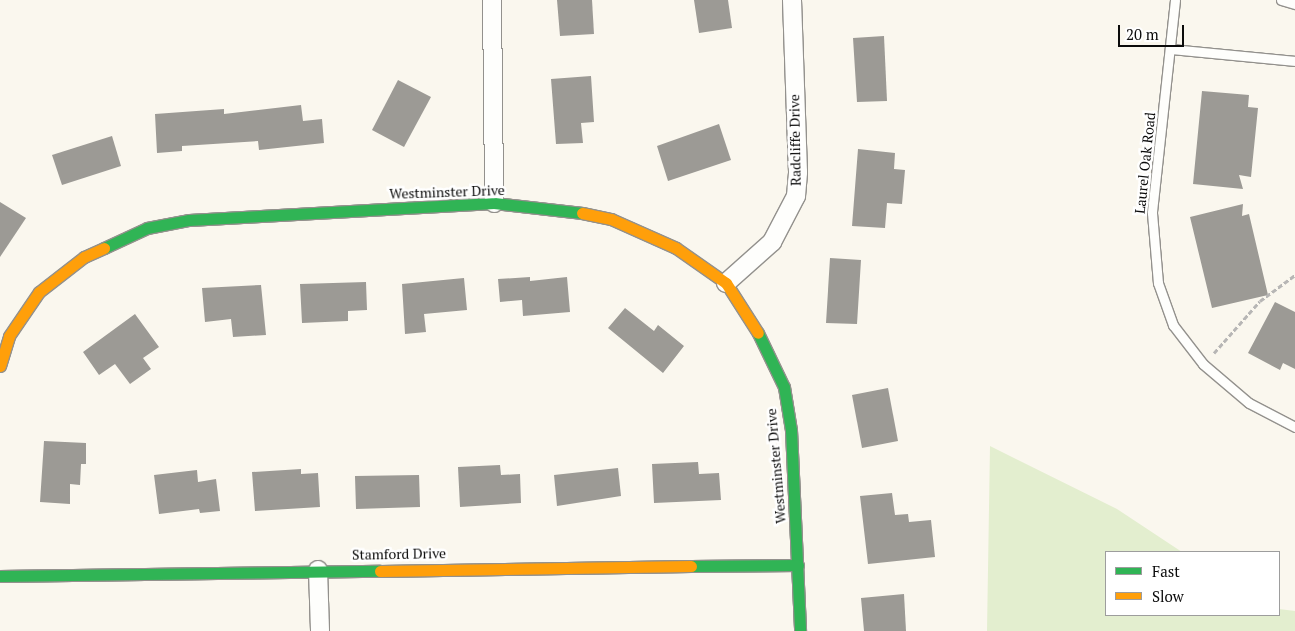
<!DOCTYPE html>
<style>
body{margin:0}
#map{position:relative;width:1295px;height:631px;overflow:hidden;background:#faf7ee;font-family:"PT Serif",serif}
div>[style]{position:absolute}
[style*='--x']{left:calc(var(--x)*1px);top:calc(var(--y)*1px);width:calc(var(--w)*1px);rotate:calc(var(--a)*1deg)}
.green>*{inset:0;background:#e3eecf}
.building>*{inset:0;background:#9c9a95}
.path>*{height:3px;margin-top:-1.5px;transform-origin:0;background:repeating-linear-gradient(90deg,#b7b6b5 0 5px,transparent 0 7.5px)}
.roads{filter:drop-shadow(1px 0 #93918d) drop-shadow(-1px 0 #93918d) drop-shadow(0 1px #93918d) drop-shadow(0 -1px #93918d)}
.lane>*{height:9px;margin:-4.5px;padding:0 4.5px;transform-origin:4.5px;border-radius:4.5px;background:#fefefc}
.street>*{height:18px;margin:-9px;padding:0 9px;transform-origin:9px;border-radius:9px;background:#fefefc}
.fast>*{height:11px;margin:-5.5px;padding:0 5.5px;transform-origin:5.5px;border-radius:5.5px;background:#30b455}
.slow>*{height:11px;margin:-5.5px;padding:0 5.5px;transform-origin:5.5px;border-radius:5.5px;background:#ff9f0a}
span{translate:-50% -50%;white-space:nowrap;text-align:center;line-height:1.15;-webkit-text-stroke:5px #fff;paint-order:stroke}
.street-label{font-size:14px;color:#0b0b0b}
.legend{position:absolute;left:1105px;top:551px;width:175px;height:65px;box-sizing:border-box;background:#fff;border:1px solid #9d9d9d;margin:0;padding:6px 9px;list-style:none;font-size:15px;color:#0b0b0b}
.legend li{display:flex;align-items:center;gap:10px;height:25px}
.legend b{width:25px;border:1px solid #9d9d9d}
.scale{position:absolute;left:1118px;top:25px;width:66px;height:22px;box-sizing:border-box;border:2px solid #0b0b0b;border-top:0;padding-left:6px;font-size:15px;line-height:18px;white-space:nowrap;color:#0b0b0b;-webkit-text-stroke:4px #fff;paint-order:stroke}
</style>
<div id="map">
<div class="green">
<div style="clip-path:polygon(990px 446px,1117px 509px,1182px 552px,1106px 552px,1106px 615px,1279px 615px,1279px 609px,1295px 611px,1295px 631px,987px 631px)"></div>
</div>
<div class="building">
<div style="clip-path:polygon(557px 0,592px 0,594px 34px,560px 36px)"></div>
<div style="clip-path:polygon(694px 0,728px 0,732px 28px,699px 33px)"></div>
<div style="clip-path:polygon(884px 36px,887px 101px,857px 102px,853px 38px)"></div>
<div style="clip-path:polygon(591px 76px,594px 122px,581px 123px,583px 143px,556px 144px,551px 79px)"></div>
<div style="clip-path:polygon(398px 80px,431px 97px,404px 147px,372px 130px)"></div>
<div style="clip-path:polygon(1202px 91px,1249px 95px,1248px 107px,1258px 108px,1251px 177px,1239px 175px,1243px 189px,1193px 184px)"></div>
<div style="clip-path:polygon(301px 105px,303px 121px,322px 119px,324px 143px,259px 150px,258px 141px,182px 146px,182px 151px,157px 153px,155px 114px,224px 109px,224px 114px)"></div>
<div style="clip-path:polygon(719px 124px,731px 160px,668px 181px,657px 146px)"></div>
<div style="clip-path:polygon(112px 136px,121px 166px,62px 185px,52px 155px)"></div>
<div style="clip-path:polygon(858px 149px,895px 153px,894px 169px,905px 170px,902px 204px,887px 203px,885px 228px,852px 226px)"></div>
<div style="clip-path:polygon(0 202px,26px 218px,0 257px)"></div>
<div style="clip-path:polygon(1243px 204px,1242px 216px,1249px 214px,1268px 295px,1212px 308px,1190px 217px)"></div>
<div style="clip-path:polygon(830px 258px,861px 260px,857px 324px,826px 323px)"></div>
<div style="clip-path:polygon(530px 277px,530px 281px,567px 277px,570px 312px,523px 316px,522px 300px,500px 302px,498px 279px)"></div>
<div style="clip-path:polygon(464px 278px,467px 310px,424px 314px,426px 332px,405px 334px,402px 284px)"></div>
<div style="clip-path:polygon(366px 282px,367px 310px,348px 311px,348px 321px,302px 323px,300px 284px)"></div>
<div style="clip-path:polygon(261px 285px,266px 335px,233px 337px,231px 319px,205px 322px,202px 288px)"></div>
<div style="clip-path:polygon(1275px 302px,1295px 312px,1295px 369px,1283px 363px,1280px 370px,1248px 353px)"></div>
<div style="clip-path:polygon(625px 308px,654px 331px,658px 325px,684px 346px,663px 373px,608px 328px)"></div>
<div style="clip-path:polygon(135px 314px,159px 347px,143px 358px,151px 369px,130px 384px,115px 364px,99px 375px,83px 352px)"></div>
<div style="clip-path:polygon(888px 388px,898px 441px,862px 448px,852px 395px)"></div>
<div style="clip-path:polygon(44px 441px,86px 443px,86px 464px,81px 464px,80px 485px,70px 484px,70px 504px,40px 502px)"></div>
<div style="clip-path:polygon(698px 462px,699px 474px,719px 473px,721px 500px,654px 503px,652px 464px)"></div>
<div style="clip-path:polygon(500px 465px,501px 475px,520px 474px,521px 503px,460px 507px,458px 467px)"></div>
<div style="clip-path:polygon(618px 468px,621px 496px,557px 506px,554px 475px)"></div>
<div style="clip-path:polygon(301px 469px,301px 474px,318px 473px,320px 507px,255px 511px,252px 472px)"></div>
<div style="clip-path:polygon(197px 470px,198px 482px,216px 479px,220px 511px,200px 513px,199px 509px,159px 514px,154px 475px)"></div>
<div style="clip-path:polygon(419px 475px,420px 507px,356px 509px,355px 476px)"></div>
<div style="clip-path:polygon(892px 493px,895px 515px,908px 514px,909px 522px,931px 520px,935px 557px,868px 564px,860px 496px)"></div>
<div style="clip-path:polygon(904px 594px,906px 631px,864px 631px,861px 598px)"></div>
</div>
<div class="path">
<div style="--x:1214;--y:353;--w:69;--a:-48.5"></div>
<div style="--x:1260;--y:301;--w:44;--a:-36.6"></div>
</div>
<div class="roads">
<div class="lane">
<div style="--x:1175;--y:0;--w:214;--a:96.2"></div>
<div style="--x:1152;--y:213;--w:70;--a:85.1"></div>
<div style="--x:1158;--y:283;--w:45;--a:70.3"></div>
<div style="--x:1173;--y:325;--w:49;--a:52.4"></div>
<div style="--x:1203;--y:364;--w:60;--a:40.3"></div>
<div style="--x:1249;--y:403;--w:52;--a:27.6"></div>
<div style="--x:1281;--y:0;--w:15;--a:16"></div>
<div style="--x:1171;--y:49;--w:125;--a:5.5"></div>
</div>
<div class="street">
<div style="--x:492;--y:0;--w:203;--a:89.4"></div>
<div style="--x:726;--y:283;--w:62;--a:-41.7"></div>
<div style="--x:772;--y:242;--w:52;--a:-62.4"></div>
<div style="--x:796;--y:196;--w:24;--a:-85"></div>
<div style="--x:798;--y:172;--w:172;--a:-92"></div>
<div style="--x:318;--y:570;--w:61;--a:88.1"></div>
</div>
<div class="fast">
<div style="--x:104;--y:248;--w:47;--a:-24.9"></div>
<div style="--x:147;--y:228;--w:43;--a:-10.8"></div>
<div style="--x:189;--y:220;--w:305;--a:-3.2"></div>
<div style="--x:494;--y:203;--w:89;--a:6.5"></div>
<div style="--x:758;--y:333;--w:60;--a:64.3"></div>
<div style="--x:784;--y:387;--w:44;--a:80.8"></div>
<div style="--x:791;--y:430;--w:201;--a:87.4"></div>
<div style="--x:691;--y:566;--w:107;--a:-0.5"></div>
<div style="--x:0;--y:576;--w:380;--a:-0.8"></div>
</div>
<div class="slow">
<div style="--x:582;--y:213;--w:30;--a:12"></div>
<div style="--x:611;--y:219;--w:71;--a:24"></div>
<div style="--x:676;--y:248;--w:61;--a:35"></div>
<div style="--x:726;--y:283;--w:59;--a:57.4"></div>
<div style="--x:0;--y:366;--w:31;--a:-73"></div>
<div style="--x:9;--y:336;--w:53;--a:-55.7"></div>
<div style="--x:39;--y:292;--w:57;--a:-37.9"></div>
<div style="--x:84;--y:257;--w:22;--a:-24"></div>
<div style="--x:380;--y:571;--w:311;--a:-0.9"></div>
</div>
</div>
<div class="street-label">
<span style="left:795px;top:140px;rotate:-91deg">Radcliffe Drive</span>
<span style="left:1145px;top:163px;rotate:-84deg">Laurel Oak Road</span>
<span style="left:447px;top:192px;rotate:-2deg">Westminster Drive</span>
<span style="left:776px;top:466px;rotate:-95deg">Westminster Drive</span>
<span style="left:399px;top:554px;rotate:-1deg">Stamford Drive</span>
</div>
<ul class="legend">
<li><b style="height:6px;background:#30b455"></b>Fast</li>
<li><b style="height:6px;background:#ff9f0a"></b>Slow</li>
</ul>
<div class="scale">20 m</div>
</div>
